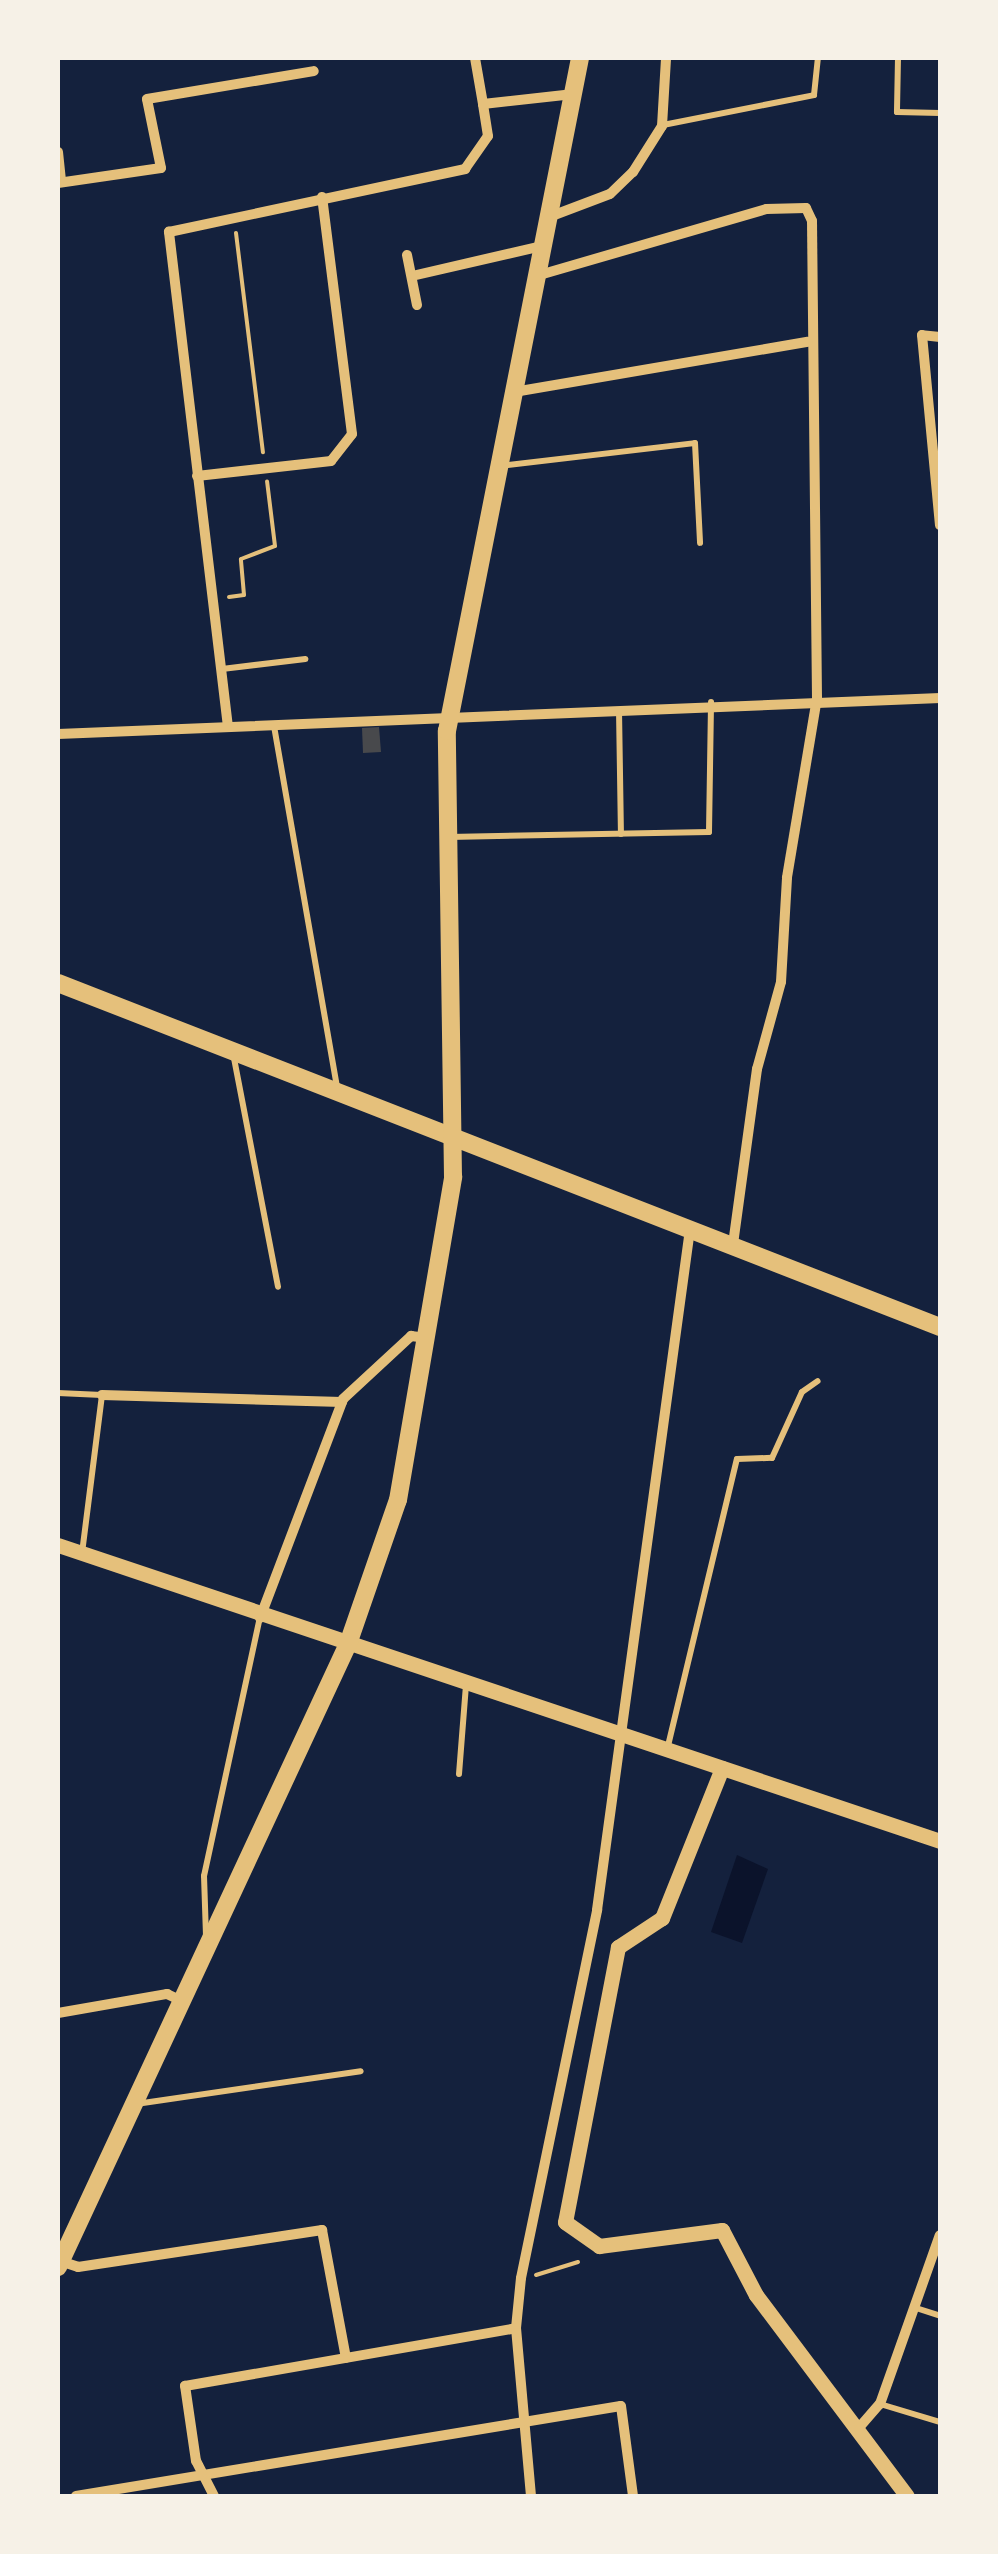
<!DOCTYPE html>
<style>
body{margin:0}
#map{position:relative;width:998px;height:2554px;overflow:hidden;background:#14213d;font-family:"Roboto Condensed",sans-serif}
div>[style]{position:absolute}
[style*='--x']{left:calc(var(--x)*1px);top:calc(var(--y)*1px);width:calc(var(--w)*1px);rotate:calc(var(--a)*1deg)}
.water>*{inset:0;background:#0b132b}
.building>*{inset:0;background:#48494c}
.path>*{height:4px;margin:-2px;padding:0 2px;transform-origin:2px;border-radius:2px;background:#e5c07b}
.service>*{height:6px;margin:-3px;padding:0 3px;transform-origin:3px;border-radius:3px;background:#e5c07b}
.minor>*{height:10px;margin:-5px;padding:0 5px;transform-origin:5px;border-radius:5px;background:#e5c07b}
.tertiary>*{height:15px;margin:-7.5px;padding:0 7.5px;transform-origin:7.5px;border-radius:7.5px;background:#e5c07b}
.primary>*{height:18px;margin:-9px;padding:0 9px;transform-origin:9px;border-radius:9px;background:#e5c07b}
span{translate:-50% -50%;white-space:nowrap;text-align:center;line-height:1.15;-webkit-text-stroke:10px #f6f1e7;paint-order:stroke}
.frame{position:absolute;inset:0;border:60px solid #f6f1e7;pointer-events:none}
</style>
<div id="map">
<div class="water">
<div style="clip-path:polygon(737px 1855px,768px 1869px,742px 1943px,711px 1932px)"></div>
</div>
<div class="building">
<div style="clip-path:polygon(379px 727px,381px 752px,363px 753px,362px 728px)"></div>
</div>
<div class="path">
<div style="--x:236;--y:233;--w:221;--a:83"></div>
<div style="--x:229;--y:597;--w:15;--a:-8"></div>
<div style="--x:244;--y:595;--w:36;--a:-95"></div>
<div style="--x:241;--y:559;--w:36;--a:-21"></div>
<div style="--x:275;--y:546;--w:65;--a:-97"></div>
<div style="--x:536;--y:2275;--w:44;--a:-17.2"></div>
</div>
<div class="service">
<div style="--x:898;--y:58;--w:54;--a:91.1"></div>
<div style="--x:897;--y:112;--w:43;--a:1.3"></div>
<div style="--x:663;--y:125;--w:154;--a:-11.2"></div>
<div style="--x:814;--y:95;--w:37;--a:-84"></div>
<div style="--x:500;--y:466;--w:196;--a:-6.7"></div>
<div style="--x:695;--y:443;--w:100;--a:87.1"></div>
<div style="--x:222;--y:669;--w:84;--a:-6.9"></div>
<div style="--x:619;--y:710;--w:124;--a:89.1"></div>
<div style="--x:274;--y:726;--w:366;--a:80.1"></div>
<div style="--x:449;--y:837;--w:260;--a:-1.1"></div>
<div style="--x:709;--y:832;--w:130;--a:-89.1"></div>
<div style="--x:233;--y:1053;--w:238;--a:79.1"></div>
<div style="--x:58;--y:1393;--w:44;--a:2.6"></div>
<div style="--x:102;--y:1395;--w:159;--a:97.2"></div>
<div style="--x:667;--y:1750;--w:299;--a:-76.5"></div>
<div style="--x:737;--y:1459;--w:35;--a:-2"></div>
<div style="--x:772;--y:1458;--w:72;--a:-65.6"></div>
<div style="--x:802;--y:1392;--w:19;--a:-35"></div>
<div style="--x:459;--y:1774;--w:89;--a:-85.5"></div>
<div style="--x:206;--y:1936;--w:60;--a:-91.9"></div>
<div style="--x:204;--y:1876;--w:264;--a:-77.8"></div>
<div style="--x:136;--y:2104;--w:227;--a:-8.3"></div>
<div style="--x:916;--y:2308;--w:25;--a:18"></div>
<div style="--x:880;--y:2404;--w:63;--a:16.7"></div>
</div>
<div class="minor">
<div style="--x:475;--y:58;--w:47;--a:80.1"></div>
<div style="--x:58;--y:152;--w:30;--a:84"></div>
<div style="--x:58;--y:183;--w:104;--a:-8.3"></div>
<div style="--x:161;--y:168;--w:70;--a:-101.5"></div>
<div style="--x:147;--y:99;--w:169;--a:-9.5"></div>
<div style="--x:549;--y:217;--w:65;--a:-20.7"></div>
<div style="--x:610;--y:194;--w:32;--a:-44"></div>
<div style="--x:633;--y:172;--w:54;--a:-57.8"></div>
<div style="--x:662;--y:126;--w:68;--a:-86.6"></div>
<div style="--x:407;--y:255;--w:51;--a:78.7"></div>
<div style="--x:412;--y:276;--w:133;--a:-13"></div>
<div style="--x:536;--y:276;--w:240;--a:-16.2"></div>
<div style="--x:766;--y:209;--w:40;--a:-1.4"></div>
<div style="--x:806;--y:208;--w:14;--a:65"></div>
<div style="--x:812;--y:221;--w:477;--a:89.4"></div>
<div style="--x:817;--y:698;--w:182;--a:99.5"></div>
<div style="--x:787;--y:878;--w:104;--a:93.3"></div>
<div style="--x:781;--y:982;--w:90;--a:105.4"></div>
<div style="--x:757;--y:1069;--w:178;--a:97.8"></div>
<div style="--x:940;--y:337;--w:18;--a:-174"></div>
<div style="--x:922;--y:335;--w:191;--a:84.6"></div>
<div style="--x:514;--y:392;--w:298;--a:-9.7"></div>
<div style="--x:197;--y:476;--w:135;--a:-6.4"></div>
<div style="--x:331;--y:461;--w:34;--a:-52"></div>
<div style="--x:352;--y:434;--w:239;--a:-97.2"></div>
<div style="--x:228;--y:727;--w:499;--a:-96.8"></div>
<div style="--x:169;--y:232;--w:303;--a:-12"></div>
<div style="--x:465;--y:169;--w:40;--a:-55.1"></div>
<div style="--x:488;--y:136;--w:32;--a:-99"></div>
<div style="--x:483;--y:104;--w:91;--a:-6.3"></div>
<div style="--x:58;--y:734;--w:883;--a:-2.34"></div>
<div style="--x:102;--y:1395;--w:240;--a:1.7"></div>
<div style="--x:260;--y:1618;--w:234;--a:-69.2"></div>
<div style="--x:343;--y:1399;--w:93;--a:-42.8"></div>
<div style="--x:411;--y:1336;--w:16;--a:7"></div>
<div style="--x:58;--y:2013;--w:111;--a:-9.9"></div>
<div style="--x:167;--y:1994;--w:17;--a:25"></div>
<div style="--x:60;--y:2261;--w:19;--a:18"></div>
<div style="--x:78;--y:2267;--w:247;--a:-8.6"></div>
<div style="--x:322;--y:2230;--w:130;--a:79.4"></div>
<div style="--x:857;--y:2430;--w:35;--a:-49"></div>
<div style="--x:880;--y:2404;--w:179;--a:-70.5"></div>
<div style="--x:76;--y:2496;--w:552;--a:-9.38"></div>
<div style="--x:621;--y:2406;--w:91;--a:82.4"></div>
<div style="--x:214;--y:2496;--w:39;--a:-117"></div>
<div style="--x:196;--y:2461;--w:76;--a:-98.3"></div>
<div style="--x:185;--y:2386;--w:336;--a:-9.9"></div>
<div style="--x:531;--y:2496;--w:169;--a:-95.1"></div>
<div style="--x:516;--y:2328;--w:50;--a:-84.3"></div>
<div style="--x:521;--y:2278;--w:376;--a:-78.3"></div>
<div style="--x:597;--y:1910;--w:687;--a:-82.22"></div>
</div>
<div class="tertiary">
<div style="--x:58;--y:1545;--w:930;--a:18.55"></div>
<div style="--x:722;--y:1768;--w:162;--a:111.8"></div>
<div style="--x:662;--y:1918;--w:53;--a:146.6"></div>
<div style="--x:618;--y:1947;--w:280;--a:100.9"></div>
<div style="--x:565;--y:2222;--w:42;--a:35.2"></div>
<div style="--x:599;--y:2246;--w:124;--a:-7.4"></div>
<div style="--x:722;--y:2230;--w:73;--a:62.4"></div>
<div style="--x:756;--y:2295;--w:251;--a:53.1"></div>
</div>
<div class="primary">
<div style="--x:58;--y:983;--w:947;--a:21.31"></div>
<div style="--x:58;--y:2267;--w:687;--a:-65.04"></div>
<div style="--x:348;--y:1644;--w:152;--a:-70.9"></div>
<div style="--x:398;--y:1500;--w:328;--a:-80.3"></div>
<div style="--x:453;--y:1177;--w:446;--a:-90.8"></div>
<div style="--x:447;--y:731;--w:686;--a:-78.82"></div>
</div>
<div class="frame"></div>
</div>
